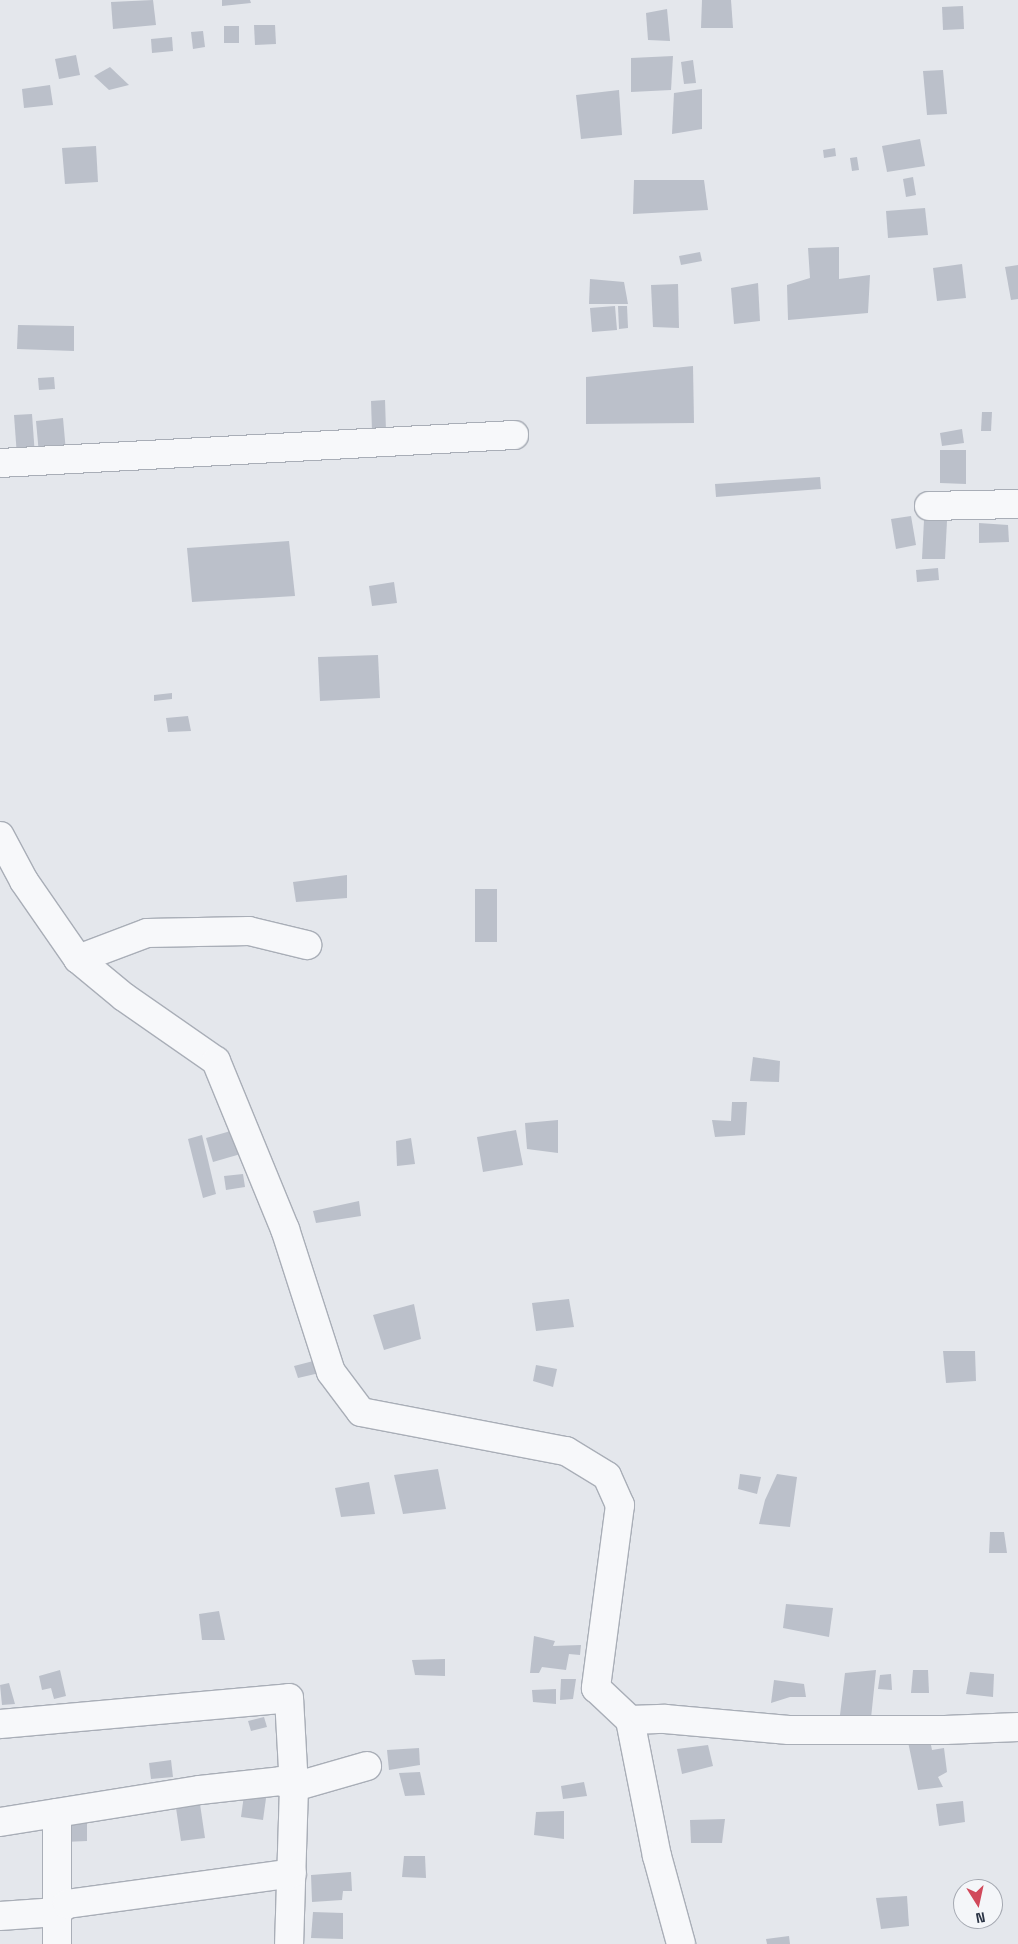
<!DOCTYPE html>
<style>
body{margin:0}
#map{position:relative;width:1018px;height:1944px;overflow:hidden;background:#e4e7ec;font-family:"Space Grotesk",sans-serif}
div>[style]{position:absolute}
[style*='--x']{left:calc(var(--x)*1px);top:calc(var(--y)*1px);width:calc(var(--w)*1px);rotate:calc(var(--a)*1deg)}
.building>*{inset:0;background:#bbc0ca}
.roads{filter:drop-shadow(1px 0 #a9aeb7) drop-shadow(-1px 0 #a9aeb7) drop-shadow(0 1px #a9aeb7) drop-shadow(0 -1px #a9aeb7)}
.minor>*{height:28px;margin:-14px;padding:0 14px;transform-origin:14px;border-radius:14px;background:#f7f8fa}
span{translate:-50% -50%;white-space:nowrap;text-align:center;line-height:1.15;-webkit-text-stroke:5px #f4f6f9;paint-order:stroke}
.north{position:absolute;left:953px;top:1879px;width:50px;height:50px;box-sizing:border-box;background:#f4f6f9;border:1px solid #a4a8b1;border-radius:50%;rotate:170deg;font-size:14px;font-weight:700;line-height:20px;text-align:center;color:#2b3445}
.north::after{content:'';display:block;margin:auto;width:18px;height:22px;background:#d1495b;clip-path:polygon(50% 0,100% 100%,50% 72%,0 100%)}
</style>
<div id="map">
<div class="building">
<div style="clip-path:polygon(153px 0,156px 25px,113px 29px,111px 2px)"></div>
<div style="clip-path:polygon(222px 0,250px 0,251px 3px,222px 6px)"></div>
<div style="clip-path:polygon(702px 0,731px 0,733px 28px,701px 28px)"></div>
<div style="clip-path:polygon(963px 6px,964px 29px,943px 30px,942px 7px)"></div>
<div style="clip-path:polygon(667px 9px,670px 41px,648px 40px,646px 13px)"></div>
<div style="clip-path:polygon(254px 25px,275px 25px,276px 44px,255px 45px)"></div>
<div style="clip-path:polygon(224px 26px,239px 26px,239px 43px,224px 43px)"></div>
<div style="clip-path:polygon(203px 31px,205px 47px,193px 49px,191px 32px)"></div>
<div style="clip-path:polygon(172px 37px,173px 51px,152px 53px,151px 39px)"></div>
<div style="clip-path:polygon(76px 55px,80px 75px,59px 79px,55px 59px)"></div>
<div style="clip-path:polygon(673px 56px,671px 90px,631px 92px,631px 58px)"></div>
<div style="clip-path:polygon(693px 60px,696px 83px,684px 84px,681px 62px)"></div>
<div style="clip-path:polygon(110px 67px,129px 85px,109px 90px,94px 76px)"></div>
<div style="clip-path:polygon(943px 70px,947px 114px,927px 115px,923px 71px)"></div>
<div style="clip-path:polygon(50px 85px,53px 105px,24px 108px,22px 89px)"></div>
<div style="clip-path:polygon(702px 89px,702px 129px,672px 134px,674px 93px)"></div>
<div style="clip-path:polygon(619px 90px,622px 135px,581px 139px,576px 95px)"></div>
<div style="clip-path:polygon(920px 139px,925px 166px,887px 172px,882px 146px)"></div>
<div style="clip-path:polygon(96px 146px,98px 182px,65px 184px,62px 148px)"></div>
<div style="clip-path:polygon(835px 148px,836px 156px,824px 158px,823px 150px)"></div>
<div style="clip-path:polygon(857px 157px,859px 170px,852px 171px,850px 158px)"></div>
<div style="clip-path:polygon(913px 177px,916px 195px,906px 197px,903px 179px)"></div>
<div style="clip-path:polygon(634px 180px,704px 180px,708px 210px,633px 214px)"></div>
<div style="clip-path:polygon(925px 208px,928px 235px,888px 238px,886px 211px)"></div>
<div style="clip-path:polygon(839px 247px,839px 279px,870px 275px,868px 313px,788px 320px,787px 285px,810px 278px,808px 248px)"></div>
<div style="clip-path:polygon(700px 252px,702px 261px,681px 265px,679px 256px)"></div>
<div style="clip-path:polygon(962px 264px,966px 298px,937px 301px,933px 268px)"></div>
<div style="clip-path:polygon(1018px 265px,1018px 299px,1011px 300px,1005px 267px)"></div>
<div style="clip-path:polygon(590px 279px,624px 282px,628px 304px,589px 304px)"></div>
<div style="clip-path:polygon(758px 283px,760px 321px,734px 324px,731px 288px)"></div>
<div style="clip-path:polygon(678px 284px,679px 328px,653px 327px,651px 285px)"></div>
<div style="clip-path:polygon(615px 306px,617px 330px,592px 332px,590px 308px)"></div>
<div style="clip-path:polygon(618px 306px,627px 306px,628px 328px,619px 329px)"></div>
<div style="clip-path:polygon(18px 325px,74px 326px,74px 351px,17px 349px)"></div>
<div style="clip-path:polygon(693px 366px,694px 423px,586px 424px,586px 377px)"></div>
<div style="clip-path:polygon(54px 377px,55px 389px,39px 390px,38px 378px)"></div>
<div style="clip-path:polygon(385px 400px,386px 431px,372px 431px,371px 401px)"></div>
<div style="clip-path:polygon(982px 412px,992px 412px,991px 431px,981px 431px)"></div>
<div style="clip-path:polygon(32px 414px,35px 456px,17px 456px,14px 415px)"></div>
<div style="clip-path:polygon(63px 418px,66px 452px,39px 454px,36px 421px)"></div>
<div style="clip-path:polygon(962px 429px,964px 443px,942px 446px,940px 433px)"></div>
<div style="clip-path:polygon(940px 450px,966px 450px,966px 484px,940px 483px)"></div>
<div style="clip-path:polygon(820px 477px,821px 489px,716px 497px,715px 484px)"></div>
<div style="clip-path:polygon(911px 516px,916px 545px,896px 549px,891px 519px)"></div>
<div style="clip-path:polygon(924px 520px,947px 521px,945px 559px,922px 559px)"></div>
<div style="clip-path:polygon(979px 523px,1008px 525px,1009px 542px,979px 543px)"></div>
<div style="clip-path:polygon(289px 541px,295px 596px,192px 602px,187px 548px)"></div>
<div style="clip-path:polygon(938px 568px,939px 580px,917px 582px,916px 570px)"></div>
<div style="clip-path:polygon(394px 582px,397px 603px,372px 606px,369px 586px)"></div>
<div style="clip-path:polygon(378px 655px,380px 698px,320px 701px,318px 657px)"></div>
<div style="clip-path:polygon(172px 693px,172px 699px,154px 701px,154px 695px)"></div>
<div style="clip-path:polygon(188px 716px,191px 731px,168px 732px,166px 718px)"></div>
<div style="clip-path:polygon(347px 875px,347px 898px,296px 902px,293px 882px)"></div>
<div style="clip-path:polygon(475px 889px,497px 889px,497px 942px,475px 942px)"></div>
<div style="clip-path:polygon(753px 1057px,780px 1061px,779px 1082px,750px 1081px)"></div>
<div style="clip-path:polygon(732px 1102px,747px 1102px,745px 1135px,715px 1137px,712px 1120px,731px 1121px)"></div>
<div style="clip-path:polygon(558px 1120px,558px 1153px,527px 1149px,525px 1123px)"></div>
<div style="clip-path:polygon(245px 1127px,251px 1151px,213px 1162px,206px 1138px)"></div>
<div style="clip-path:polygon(516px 1130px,523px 1165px,483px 1172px,477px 1137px)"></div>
<div style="clip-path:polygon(202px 1135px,216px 1194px,203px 1198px,188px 1139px)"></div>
<div style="clip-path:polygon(411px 1138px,415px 1164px,397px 1166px,396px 1141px)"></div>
<div style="clip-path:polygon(243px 1174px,245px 1187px,226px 1190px,224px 1176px)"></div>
<div style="clip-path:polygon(359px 1201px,361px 1216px,316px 1223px,313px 1211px)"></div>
<div style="clip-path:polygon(569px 1299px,574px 1327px,536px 1331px,532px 1303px)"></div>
<div style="clip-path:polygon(414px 1304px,421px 1339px,384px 1350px,373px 1315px)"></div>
<div style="clip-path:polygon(943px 1351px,975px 1351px,976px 1381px,946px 1383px)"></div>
<div style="clip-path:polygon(325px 1358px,328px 1371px,298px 1378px,294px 1366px)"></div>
<div style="clip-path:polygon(536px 1365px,557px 1369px,553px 1387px,533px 1381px)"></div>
<div style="clip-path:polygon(438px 1469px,446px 1509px,403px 1514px,394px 1475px)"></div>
<div style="clip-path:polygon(740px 1474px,761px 1477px,757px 1494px,738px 1489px)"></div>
<div style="clip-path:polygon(777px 1474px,797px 1477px,790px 1527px,759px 1524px,765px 1500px)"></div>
<div style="clip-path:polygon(369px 1482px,375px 1514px,341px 1517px,335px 1488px)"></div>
<div style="clip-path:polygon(990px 1532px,1004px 1532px,1007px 1553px,989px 1553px)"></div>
<div style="clip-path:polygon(786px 1604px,833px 1608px,829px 1637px,783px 1628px)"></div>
<div style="clip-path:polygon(219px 1611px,225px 1640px,202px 1640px,199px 1614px)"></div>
<div style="clip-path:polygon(534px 1636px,555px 1641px,553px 1646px,581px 1645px,580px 1655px,569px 1654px,566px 1670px,542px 1667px,539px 1673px,530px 1673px)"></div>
<div style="clip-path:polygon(445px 1659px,445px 1676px,415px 1675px,412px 1660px)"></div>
<div style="clip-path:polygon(60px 1670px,66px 1696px,54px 1699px,51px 1688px,42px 1690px,39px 1676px)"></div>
<div style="clip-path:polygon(876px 1670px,871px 1718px,840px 1715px,845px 1673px)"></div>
<div style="clip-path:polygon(913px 1670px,928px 1670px,929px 1693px,911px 1693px)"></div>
<div style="clip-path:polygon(970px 1672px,994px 1674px,993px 1697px,966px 1694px)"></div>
<div style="clip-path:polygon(891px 1674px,892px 1690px,878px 1689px,880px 1675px)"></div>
<div style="clip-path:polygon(561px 1679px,576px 1679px,573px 1699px,560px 1700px)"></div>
<div style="clip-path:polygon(774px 1680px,804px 1684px,806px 1697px,790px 1697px,771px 1703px)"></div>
<div style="clip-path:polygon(9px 1683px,15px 1704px,2px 1705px,0 1685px)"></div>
<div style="clip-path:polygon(556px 1689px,556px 1704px,533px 1702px,532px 1690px)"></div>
<div style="clip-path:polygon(264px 1717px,267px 1727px,251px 1731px,248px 1721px)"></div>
<div style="clip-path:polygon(929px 1735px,932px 1750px,944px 1748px,947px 1772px,938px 1777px,943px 1787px,918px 1790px,907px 1737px)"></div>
<div style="clip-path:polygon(708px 1745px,713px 1766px,682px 1774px,677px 1749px)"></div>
<div style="clip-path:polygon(419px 1748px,420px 1765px,389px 1770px,387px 1750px)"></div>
<div style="clip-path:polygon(171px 1760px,173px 1777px,151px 1779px,149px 1763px)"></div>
<div style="clip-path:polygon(420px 1772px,425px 1795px,405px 1796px,399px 1773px)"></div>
<div style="clip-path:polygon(584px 1782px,587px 1796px,563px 1799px,561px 1786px)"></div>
<div style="clip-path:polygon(245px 1788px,267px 1791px,263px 1820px,241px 1817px)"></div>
<div style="clip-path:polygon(963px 1801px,965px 1822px,939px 1826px,936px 1804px)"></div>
<div style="clip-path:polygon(200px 1804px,205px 1838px,181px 1841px,176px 1808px)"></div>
<div style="clip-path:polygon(564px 1811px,564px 1839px,534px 1835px,536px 1812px)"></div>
<div style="clip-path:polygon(725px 1819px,722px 1843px,691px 1843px,690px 1820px)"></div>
<div style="clip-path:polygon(64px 1820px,87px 1820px,87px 1841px,64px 1842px)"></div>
<div style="clip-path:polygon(404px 1856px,425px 1856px,426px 1878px,402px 1877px)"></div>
<div style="clip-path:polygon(351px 1872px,352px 1891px,343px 1891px,342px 1900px,312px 1902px,311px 1875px)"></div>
<div style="clip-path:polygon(907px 1896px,909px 1926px,881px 1929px,876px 1898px)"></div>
<div style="clip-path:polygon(313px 1912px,343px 1913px,343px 1939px,311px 1938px)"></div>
<div style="clip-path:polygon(789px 1936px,790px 1944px,767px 1944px,766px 1939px)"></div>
</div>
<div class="roads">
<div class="minor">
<div style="--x:0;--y:463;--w:515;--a:-3.12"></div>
<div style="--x:929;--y:506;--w:89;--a:-1.3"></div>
<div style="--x:0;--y:836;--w:51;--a:61.9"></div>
<div style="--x:24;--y:881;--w:95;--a:55.3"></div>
<div style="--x:78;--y:959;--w:60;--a:39.6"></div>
<div style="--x:124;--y:997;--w:112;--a:34.8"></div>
<div style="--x:216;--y:1061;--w:182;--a:67.7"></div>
<div style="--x:285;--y:1229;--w:150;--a:72.2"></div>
<div style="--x:331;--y:1372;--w:50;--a:53.1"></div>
<div style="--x:361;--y:1412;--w:209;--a:10.8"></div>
<div style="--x:566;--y:1451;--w:48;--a:31.4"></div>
<div style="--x:607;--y:1476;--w:32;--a:66"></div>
<div style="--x:620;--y:1505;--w:185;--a:97.5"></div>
<div style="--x:596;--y:1688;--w:47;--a:43.3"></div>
<div style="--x:630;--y:1720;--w:139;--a:78.8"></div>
<div style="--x:657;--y:1856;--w:91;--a:74.7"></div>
<div style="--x:78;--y:959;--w:74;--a:-20.6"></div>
<div style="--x:147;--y:933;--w:102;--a:-1.1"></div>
<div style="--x:249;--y:931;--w:60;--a:13.6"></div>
<div style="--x:630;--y:1720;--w:35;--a:-2"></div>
<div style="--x:665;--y:1719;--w:124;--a:5.1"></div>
<div style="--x:789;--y:1730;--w:156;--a:0"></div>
<div style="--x:945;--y:1730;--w:73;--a:-2.4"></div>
<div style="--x:0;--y:1724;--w:290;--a:-5.1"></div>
<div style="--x:289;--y:1698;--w:89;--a:86.8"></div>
<div style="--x:294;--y:1787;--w:157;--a:91.8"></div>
<div style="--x:57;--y:1813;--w:131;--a:90"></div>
<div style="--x:0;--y:1822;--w:203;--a:-9.1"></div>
<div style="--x:200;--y:1790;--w:81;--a:-6.3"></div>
<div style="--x:281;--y:1781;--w:14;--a:25"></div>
<div style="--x:294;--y:1787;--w:76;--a:-16"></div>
<div style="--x:0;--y:1916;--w:57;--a:-4"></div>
<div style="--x:57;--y:1912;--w:13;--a:-39"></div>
<div style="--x:67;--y:1904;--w:227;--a:-7.8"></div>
</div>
</div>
<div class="north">N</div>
</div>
